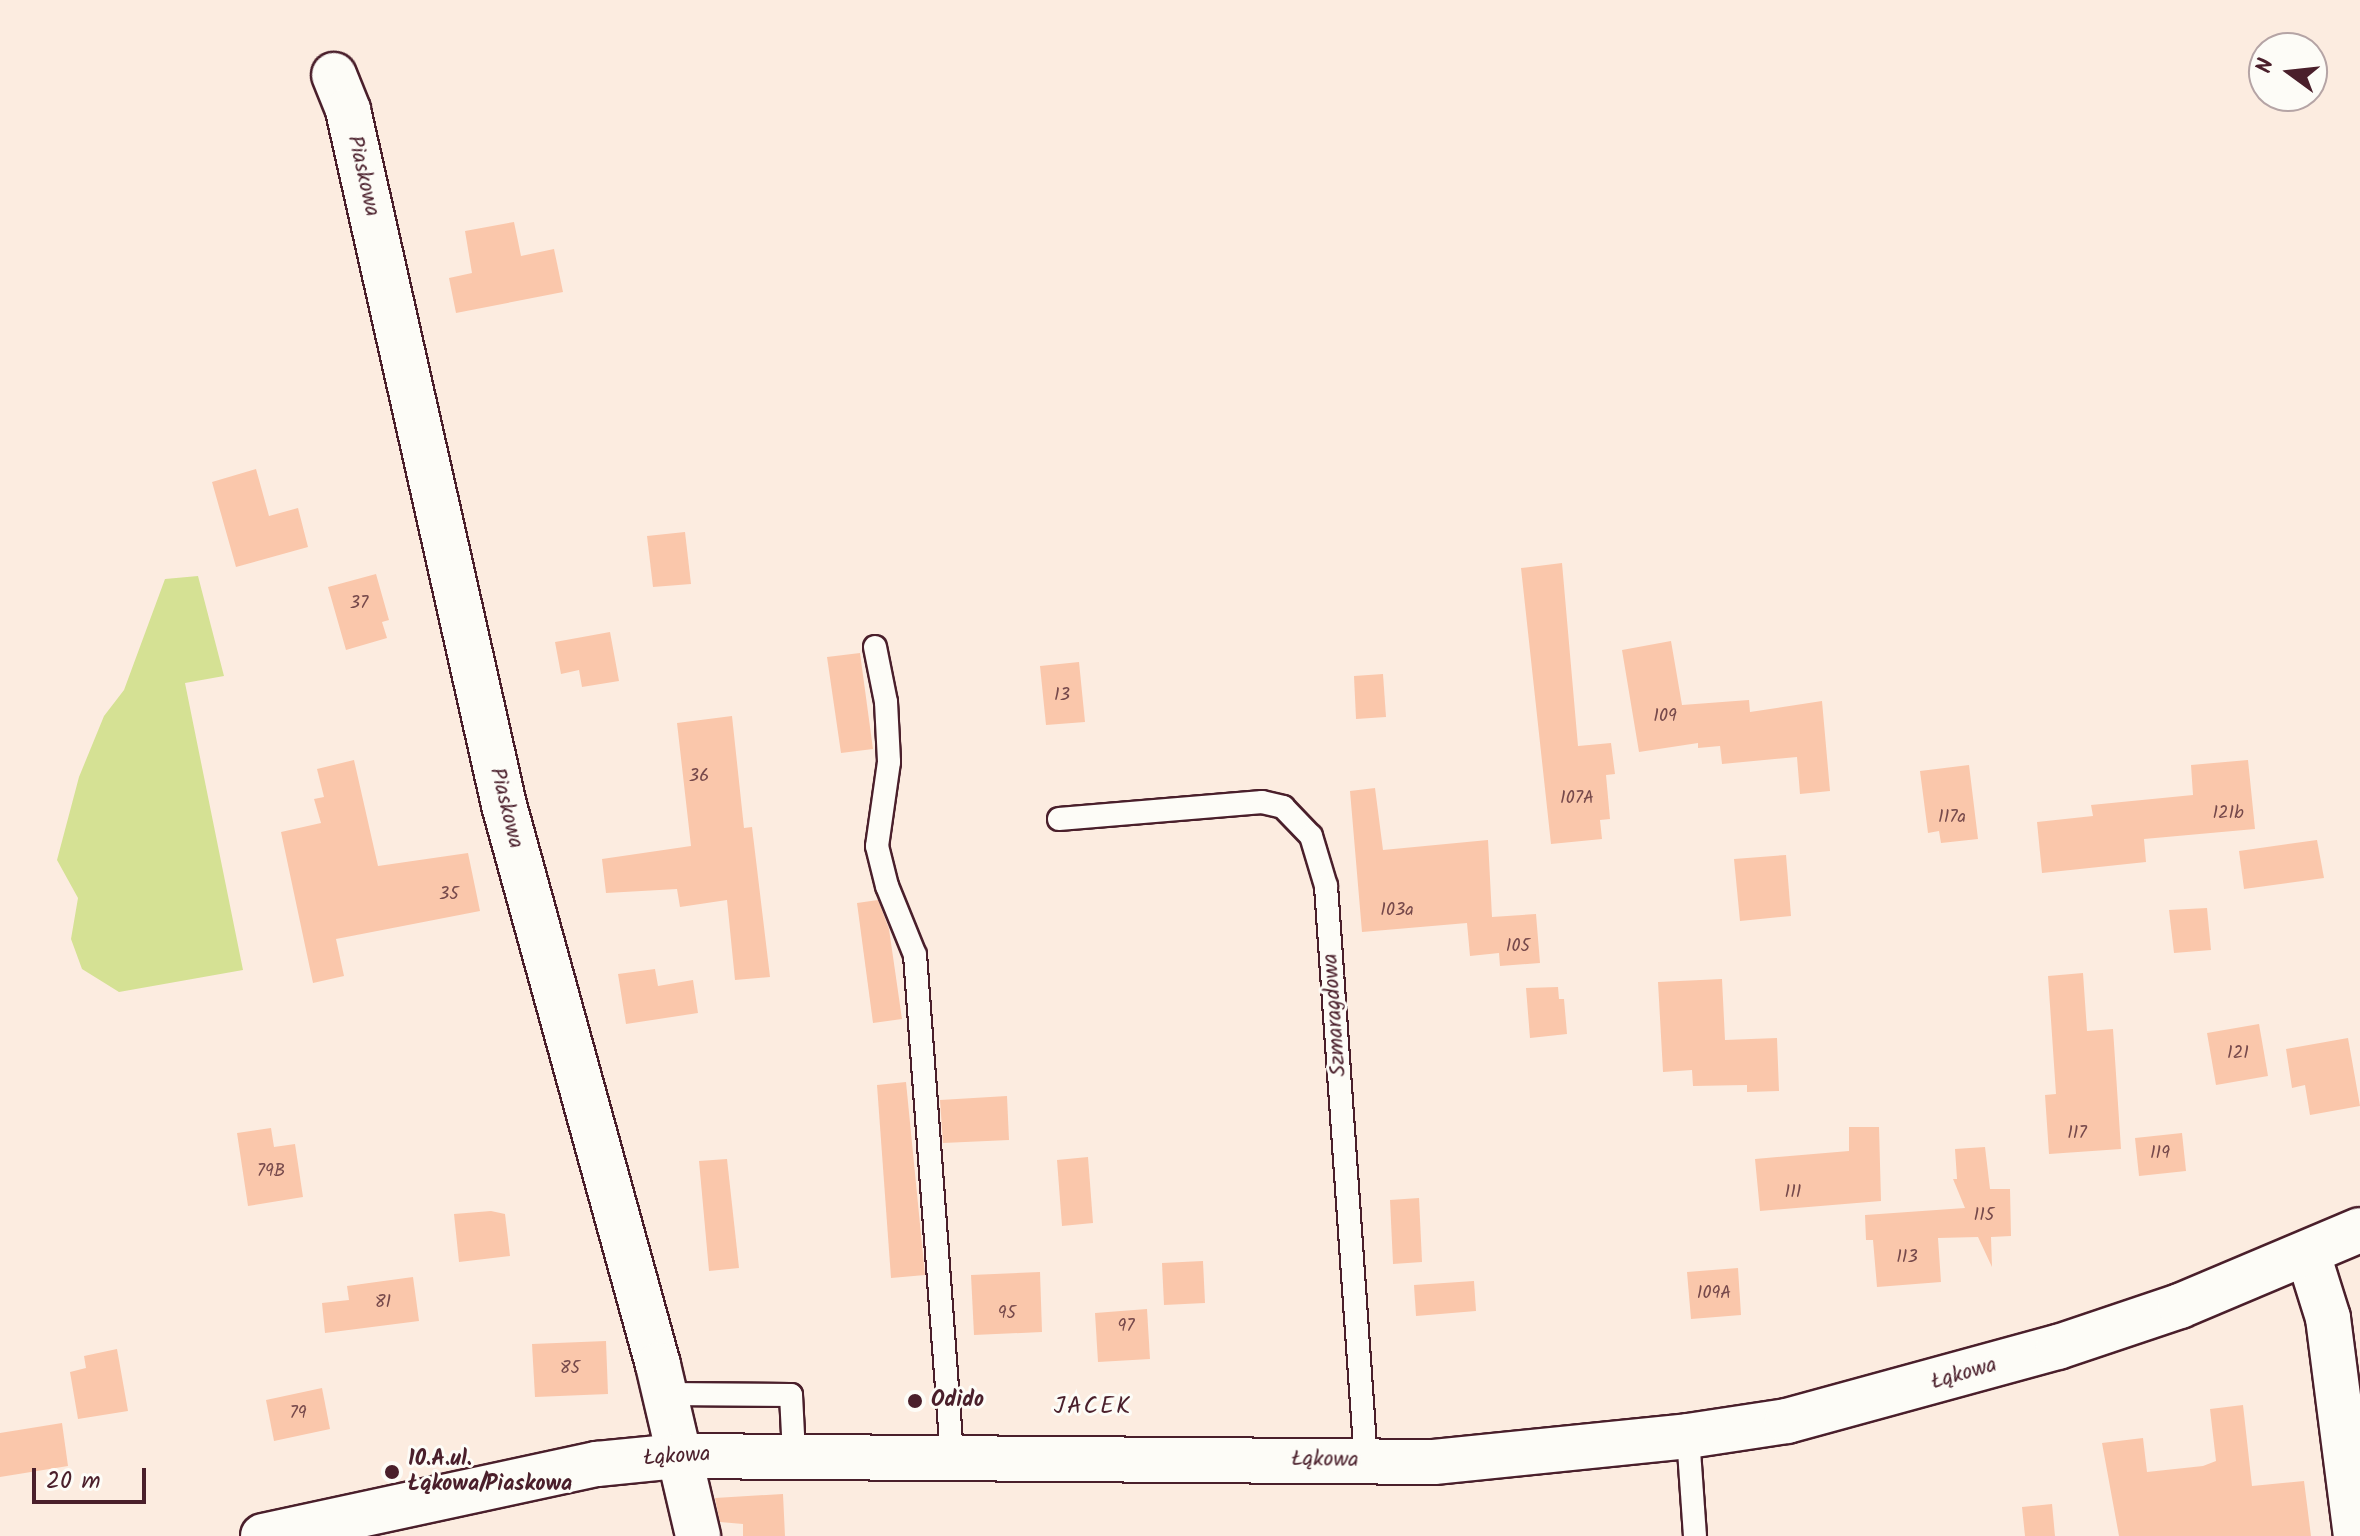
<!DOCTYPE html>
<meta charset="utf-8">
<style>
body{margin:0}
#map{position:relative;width:2360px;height:1536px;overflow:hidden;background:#fcece0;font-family:Kalam,sans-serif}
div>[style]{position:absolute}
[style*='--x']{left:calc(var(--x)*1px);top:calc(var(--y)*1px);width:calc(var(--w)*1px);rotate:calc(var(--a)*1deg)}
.green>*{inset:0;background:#d5e194}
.building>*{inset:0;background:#fac7ab}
.roads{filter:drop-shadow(2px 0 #4a1f2b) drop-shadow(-2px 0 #4a1f2b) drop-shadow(0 2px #4a1f2b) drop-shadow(0 -2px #4a1f2b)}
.lane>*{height:22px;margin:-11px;padding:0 11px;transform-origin:11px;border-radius:11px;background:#fdfcf7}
.street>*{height:44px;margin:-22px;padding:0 22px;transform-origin:22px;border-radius:22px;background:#fdfcf7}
.dots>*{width:22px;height:22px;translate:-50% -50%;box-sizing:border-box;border:4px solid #fdfcf7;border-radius:50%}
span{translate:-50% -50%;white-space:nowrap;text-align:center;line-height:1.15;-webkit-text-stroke:6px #fdfcf7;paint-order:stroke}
.number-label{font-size:18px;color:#76494b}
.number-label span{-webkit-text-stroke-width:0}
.street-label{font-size:22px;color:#4a1f2b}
.poi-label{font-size:22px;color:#4a1f2b;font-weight:700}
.left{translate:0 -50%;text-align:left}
.neighbourhood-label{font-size:24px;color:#4a1f2b;letter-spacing:2px}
.north{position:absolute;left:2248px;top:32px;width:80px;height:80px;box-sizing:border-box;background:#fdfcf7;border:2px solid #b5a4a5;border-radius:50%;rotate:285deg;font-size:22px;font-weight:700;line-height:32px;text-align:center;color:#4a1f2b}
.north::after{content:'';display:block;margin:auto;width:28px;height:36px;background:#4a1f2b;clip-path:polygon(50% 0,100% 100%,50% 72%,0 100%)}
.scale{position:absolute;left:32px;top:1468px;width:114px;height:36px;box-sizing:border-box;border:4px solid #4a1f2b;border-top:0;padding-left:10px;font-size:24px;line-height:28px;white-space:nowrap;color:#4a1f2b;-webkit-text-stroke:6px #fdfcf7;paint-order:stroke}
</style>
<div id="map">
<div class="green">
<div style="clip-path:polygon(198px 576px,224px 676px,185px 683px,243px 970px,119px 992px,82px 969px,71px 939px,78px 898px,57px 860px,79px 777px,104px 716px,124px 690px,165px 579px)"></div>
</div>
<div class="building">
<div style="clip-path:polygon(514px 222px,521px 256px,554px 249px,563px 292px,456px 313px,449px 278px,472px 273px,465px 231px)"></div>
<div style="clip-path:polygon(256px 469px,269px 516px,298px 508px,308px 547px,236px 567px,212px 482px)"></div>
<div style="clip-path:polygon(685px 532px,691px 584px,653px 587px,647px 536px)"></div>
<div style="clip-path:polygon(1562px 563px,1578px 746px,1611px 743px,1615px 774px,1606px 775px,1610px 819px,1600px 820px,1602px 839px,1551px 844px,1521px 568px)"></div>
<div style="clip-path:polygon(376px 574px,389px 620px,382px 622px,387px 638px,346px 650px,328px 587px)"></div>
<div style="clip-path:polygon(610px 632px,619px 681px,582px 687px,579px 670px,561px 674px,555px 642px)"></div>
<div style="clip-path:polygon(1671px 641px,1682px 705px,1749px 700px,1750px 712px,1822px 701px,1830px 791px,1800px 794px,1797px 757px,1722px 764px,1720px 746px,1698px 748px,1698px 743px,1639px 752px,1622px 650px)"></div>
<div style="clip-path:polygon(860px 653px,873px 749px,841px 753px,827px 657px)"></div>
<div style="clip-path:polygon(1079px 662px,1085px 722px,1046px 725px,1040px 666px)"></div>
<div style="clip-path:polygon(1383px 674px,1386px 717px,1356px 719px,1354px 676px)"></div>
<div style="clip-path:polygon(732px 716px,744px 828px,752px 827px,770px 977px,735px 980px,727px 900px,680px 907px,677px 889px,606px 893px,602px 859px,691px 846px,677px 723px)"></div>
<div style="clip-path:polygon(354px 760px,378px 866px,468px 853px,480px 911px,336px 939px,344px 976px,313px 983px,281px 832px,321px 823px,314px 799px,324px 797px,317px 769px)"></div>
<div style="clip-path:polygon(2248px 760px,2255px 829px,2144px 839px,2146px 862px,2042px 873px,2037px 822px,2093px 816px,2091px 805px,2193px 795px,2191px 765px)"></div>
<div style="clip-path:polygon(1969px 765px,1978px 839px,1941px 843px,1939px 831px,1928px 833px,1920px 771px)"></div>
<div style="clip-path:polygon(1375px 788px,1383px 850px,1488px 840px,1492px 917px,1536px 914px,1540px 963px,1500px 966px,1499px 953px,1470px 956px,1467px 923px,1362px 932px,1350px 791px)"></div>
<div style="clip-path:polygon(2317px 840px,2324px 878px,2244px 889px,2239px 851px)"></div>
<div style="clip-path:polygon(1786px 855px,1791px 916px,1740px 921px,1734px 859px)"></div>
<div style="clip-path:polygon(878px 900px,889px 929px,902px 1019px,873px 1023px,857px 903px)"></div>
<div style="clip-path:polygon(2207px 908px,2211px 950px,2174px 953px,2169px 910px)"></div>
<div style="clip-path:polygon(655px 969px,658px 986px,693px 980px,698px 1013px,626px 1024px,618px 974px)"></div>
<div style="clip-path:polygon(2083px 973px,2087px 1031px,2113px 1029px,2121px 1149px,2049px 1154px,2045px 1095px,2056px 1094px,2048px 976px)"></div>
<div style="clip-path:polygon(1722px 979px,1725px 1040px,1777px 1038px,1779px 1091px,1747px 1092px,1747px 1085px,1693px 1086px,1692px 1070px,1663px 1072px,1658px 982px)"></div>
<div style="clip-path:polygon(1558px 987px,1559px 999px,1564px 999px,1567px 1034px,1530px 1038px,1526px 988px)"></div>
<div style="clip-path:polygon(2259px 1024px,2268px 1076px,2216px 1085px,2207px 1033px)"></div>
<div style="clip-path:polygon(2348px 1038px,2360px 1106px,2310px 1115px,2305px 1085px,2292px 1088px,2286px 1049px)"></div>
<div style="clip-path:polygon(906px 1082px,925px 1275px,891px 1278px,877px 1085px)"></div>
<div style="clip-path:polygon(1007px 1096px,1009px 1140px,943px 1143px,940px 1100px)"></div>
<div style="clip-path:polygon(1849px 1127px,1879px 1127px,1881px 1201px,1760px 1211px,1755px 1159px,1849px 1151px)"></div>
<div style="clip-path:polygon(271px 1128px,274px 1147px,295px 1144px,303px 1197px,248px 1206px,237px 1133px)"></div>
<div style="clip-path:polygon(2182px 1133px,2186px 1171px,2139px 1176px,2135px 1138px)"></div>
<div style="clip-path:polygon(1985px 1147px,1990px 1189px,2010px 1189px,2011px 1236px,1991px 1237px,1992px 1267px,1978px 1237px,1938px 1238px,1941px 1282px,1877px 1287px,1873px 1240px,1866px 1240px,1865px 1215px,1965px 1208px,1953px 1179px,1957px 1179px,1955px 1149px)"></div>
<div style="clip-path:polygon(1088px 1157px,1093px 1223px,1062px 1226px,1057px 1160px)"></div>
<div style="clip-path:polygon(727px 1159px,739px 1268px,709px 1271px,699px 1161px)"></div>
<div style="clip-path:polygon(1419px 1198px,1422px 1262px,1393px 1264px,1390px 1200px)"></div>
<div style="clip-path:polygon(491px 1211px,505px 1214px,510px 1256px,459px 1262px,454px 1214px)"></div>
<div style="clip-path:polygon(1203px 1261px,1205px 1303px,1164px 1305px,1162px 1263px)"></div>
<div style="clip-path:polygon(1738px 1268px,1741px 1315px,1691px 1319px,1687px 1272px)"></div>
<div style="clip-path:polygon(1040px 1272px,1042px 1332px,974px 1335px,971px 1275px)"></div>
<div style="clip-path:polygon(413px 1277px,419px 1321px,325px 1333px,322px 1303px,349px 1300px,347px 1286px)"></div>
<div style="clip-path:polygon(1474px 1281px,1476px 1311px,1416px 1316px,1414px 1285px)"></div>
<div style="clip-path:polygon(1147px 1309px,1150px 1359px,1098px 1362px,1095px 1313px)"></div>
<div style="clip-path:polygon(606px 1341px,608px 1394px,535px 1397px,532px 1344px)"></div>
<div style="clip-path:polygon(117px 1349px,128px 1411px,78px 1419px,70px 1372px,86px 1368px,84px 1356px)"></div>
<div style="clip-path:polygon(322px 1388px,330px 1429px,274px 1441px,266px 1400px)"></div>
<div style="clip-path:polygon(2243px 1405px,2252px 1486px,2304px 1481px,2311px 1536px,2119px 1536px,2102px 1443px,2143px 1438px,2147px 1472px,2203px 1466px,2216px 1461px,2210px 1409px)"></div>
<div style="clip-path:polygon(62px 1423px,68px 1466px,0 1477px,0 1433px)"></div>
<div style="clip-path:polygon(783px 1494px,785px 1536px,743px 1536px,743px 1524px,720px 1522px,715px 1498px)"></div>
<div style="clip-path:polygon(2052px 1504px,2055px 1536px,2025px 1536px,2022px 1507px)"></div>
</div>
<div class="roads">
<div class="lane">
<div style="--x:875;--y:647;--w:56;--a:78.7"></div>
<div style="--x:886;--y:702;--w:60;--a:87.1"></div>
<div style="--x:889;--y:762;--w:85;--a:98.1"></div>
<div style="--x:877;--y:846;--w:41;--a:76"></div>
<div style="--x:887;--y:886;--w:74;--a:67.9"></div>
<div style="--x:915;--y:955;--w:501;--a:85.77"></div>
<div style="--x:1059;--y:819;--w:204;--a:-4.8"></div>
<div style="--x:1262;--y:802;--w:22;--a:13"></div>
<div style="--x:1283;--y:807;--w:40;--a:46"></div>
<div style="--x:1311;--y:836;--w:52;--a:73.3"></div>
<div style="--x:1326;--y:886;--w:576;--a:86.02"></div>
<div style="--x:666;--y:1394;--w:125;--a:0.5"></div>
<div style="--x:791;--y:1395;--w:59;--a:87.1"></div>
<div style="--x:1688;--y:1436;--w:100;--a:86"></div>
</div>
<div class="street">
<div style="--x:334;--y:75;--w:38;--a:68"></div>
<div style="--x:348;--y:110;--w:712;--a:77.35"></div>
<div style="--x:504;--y:805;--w:581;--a:74.62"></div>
<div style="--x:658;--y:1365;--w:176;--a:76.8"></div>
<div style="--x:2308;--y:1254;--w:67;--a:72.6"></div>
<div style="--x:2328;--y:1318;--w:220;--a:82.7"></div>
<div style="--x:263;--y:1536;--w:342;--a:-12.2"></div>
<div style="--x:597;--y:1464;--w:80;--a:-5.7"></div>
<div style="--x:677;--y:1456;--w:757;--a:0.45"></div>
<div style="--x:1434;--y:1462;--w:255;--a:-5.8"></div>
<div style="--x:1688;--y:1436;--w:100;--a:-8.6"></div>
<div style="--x:1787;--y:1421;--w:281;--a:-15.3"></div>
<div style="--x:2058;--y:1347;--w:129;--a:-18.6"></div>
<div style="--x:2180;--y:1306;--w:195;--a:-22.9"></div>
</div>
</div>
<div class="dots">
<div style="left:915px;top:1401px;background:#4a1f2b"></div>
<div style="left:392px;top:1472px;background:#4a1f2b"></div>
</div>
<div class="number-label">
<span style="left:359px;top:604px">37</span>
<span style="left:1062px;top:696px">13</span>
<span style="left:1665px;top:717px">109</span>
<span style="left:699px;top:777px">36</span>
<span style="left:1577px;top:799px">107A</span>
<span style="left:2228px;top:814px">121b</span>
<span style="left:1952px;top:818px">117a</span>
<span style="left:449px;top:895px">35</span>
<span style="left:1397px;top:911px">103a</span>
<span style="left:1518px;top:947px">105</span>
<span style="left:2238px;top:1054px">121</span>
<span style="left:2077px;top:1134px">117</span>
<span style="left:2160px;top:1154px">119</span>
<span style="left:271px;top:1172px">79B</span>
<span style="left:1793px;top:1193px">111</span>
<span style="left:1984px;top:1216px">115</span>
<span style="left:1907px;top:1258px">113</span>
<span style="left:1714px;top:1294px">109A</span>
<span style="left:383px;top:1303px">81</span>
<span style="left:1007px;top:1314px">95</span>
<span style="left:1126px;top:1327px">97</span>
<span style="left:570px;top:1369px">85</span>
<span style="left:298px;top:1414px">79</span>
</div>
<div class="street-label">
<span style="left:363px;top:176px;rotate:77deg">Piaskowa</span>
<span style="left:506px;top:808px;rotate:76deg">Piaskowa</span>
<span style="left:1335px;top:1015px;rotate:-94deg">Szmaragdowa</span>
<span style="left:1964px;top:1374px;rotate:-16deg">Łąkowa</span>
<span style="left:677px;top:1457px;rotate:-4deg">Łąkowa</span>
<span style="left:1325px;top:1460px;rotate:1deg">Łąkowa</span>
</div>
<div class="poi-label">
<span class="left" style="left:931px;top:1401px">Odido</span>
<span class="left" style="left:408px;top:1472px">10.A.ul.<br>Łąkowa/Piaskowa</span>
</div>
<div class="neighbourhood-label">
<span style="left:1093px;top:1407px">JACEK</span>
</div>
<div class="north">N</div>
<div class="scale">20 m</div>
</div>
